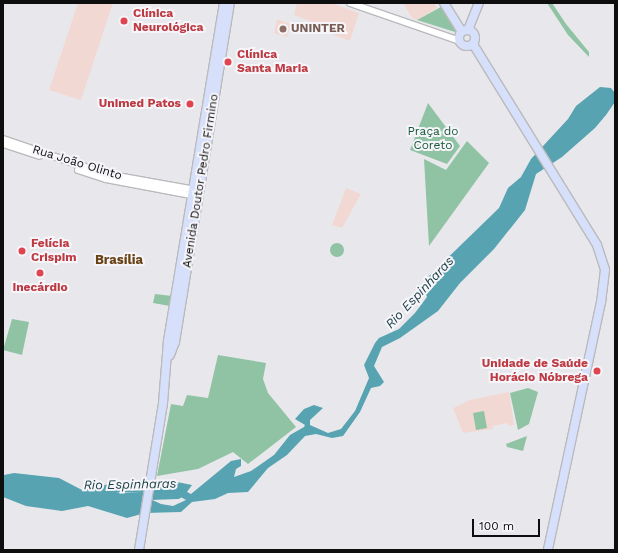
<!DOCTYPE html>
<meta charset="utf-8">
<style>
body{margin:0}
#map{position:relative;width:618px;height:553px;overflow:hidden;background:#e8e8ec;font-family:"Work Sans",sans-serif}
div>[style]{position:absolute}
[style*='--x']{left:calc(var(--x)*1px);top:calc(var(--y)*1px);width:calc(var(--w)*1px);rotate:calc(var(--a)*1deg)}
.education>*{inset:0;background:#f2d8d3}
.green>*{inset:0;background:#90c3a4}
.round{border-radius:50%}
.water>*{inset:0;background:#57a3b1}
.river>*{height:8px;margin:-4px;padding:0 4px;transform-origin:4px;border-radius:4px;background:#57a3b1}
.roads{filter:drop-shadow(1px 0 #bababd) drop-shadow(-1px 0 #bababd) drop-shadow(0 1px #bababd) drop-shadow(0 -1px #bababd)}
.minor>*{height:6px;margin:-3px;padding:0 3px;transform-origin:3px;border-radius:3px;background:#fff}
.major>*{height:8px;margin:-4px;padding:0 4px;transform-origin:4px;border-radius:4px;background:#d7e0fb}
.major>.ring{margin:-4px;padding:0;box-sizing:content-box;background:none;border:8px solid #d7e0fb;border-radius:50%}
.dots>*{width:11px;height:11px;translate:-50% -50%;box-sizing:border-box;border:2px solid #f6f5f9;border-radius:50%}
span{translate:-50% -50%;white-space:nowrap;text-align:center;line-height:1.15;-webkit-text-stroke:4px #f6f5f9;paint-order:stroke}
.health-label{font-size:12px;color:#be3a42;font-weight:700}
.left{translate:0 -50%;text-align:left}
.right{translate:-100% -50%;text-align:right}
.education-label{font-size:12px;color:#785e54;font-weight:700}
.park-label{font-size:12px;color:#155938}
.street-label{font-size:12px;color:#0e0e0f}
.neighbourhood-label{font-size:13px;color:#684213;font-weight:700}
.water-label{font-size:13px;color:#1d4249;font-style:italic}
.frame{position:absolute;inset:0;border:4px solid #0e0e0f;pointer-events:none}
.scale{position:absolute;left:472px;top:519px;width:68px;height:18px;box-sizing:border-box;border:2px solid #0e0e0f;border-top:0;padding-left:5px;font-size:12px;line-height:14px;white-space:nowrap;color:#0e0e0f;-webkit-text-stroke:3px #f6f5f9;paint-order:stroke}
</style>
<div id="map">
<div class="education">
<div style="clip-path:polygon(78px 3px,113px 3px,81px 100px,49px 90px)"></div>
<div style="clip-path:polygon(297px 3px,331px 3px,359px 13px,350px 41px,316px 28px,317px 24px,294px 15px)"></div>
<div style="clip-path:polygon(403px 3px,434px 3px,437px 8px,417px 20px,412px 18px)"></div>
<div style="clip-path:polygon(277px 19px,291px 24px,287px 37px,274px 33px)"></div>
<div style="clip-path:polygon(346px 188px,361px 194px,342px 228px,332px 225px)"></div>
<div style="clip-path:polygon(509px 392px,514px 425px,509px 426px,508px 423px,493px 426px,493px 429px,463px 433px,453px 408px,470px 400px)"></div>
</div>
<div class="green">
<div style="clip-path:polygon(547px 3px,552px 3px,566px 24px,589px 52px,589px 57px,568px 35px)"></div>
<div style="clip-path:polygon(441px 7px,455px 30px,455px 32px,417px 20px)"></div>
<div style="clip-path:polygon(428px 103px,460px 146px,447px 164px,410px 150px)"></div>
<div style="clip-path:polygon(467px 141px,489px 163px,429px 246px,424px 159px,446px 170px)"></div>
<div class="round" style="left:330px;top:243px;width:14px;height:14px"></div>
<div style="clip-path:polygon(155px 294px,172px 296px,170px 306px,153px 303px)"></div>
<div style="clip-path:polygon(12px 319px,29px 322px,22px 355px,3px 350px)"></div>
<div style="clip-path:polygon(218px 355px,266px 363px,263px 379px,268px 393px,296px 427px,248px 464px,233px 452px,198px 469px,157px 476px,171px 404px,183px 406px,187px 395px,208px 398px)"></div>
<div style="clip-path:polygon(528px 388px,538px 392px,529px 424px,518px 430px,510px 393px)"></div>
<div style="clip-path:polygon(484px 411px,487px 428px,476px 430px,473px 413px)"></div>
<div style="clip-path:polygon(527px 436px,523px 451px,507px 447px,506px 444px)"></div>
</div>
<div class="water">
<div style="clip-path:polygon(600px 87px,611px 88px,615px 93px,615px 102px,606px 115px,595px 128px,562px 157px,536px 174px,525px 210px,494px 249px,460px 283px,438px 311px,400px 338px,382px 347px,374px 366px,384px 382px,380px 386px,371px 388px,360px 412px,343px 436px,332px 438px,316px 434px,305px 436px,287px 455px,268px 468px,248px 492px,228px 493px,215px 499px,192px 502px,181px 512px,145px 513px,148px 498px,161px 504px,173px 506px,186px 500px,179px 496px,149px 494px,154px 480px,160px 481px,161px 485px,177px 482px,192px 485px,187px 492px,191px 494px,231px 461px,241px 459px,241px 466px,236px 469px,234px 477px,251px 471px,274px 455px,290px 435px,304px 427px,305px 425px,295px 419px,304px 409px,314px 405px,323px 408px,310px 420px,310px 425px,328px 433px,341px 429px,355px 411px,369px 378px,364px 365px,375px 343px,379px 338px,399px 329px,415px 313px,427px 297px,423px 287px,429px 276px,499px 208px,508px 188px,521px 177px,531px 159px,568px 119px,576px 106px)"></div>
<div style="clip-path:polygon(14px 473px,59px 478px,82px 490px,118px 482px,150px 480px,148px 493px,116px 492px,147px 497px,145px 513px,127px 518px,88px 506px,62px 511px,26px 506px,3px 497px,4px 475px)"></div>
</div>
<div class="river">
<div style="--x:121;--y:497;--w:57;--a:-2"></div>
</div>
<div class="roads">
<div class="minor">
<div style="--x:350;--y:3;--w:116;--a:19.1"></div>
<div style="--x:3;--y:139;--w:109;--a:18.8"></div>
<div style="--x:106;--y:174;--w:91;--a:10.1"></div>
<div style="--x:3;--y:144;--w:38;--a:18"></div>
<div style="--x:78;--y:170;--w:29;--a:18"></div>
<div style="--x:106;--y:179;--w:92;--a:10.7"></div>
</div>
<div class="major">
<div style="--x:444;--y:3;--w:34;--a:58"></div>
<div class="ring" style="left:459px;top:30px;width:8px;height:8px"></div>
<div style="--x:468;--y:30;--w:29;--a:-68"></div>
<div style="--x:473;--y:44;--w:236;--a:58.3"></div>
<div style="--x:597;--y:245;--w:26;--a:72"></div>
<div style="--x:605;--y:270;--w:32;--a:97"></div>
<div style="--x:601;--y:302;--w:254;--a:102.1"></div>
<div style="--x:170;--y:355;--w:14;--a:-69"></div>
<div style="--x:175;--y:342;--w:343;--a:-80.8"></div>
<div style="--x:139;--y:550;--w:149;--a:-80.7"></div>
<div style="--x:163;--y:403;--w:62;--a:-85.4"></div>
<div style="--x:168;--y:341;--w:343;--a:-80.6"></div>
</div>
</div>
<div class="dots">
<div style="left:124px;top:21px;background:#e0444e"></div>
<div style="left:283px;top:29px;background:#8d6e63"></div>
<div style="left:228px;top:62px;background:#e0444e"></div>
<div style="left:190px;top:104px;background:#e0444e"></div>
<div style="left:22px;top:251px;background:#e0444e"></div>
<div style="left:40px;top:273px;background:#e0444e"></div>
<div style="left:597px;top:371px;background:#e0444e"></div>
</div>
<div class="health-label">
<span class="left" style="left:133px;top:21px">Clínica<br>Neurológica</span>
<span class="left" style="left:237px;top:62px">Clínica<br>Santa Maria</span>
<span class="right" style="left:181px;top:104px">Unimed Patos</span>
<span class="left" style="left:31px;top:251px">Felícia<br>Crispim</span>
<span style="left:40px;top:288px">Inecárdio</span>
<span class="right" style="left:588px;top:371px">Unidade de Saúde<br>Horácio Nóbrega</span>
</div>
<div class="education-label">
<span class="left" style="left:291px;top:29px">UNINTER</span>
</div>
<div class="park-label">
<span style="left:433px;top:139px">Praça do<br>Coreto</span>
</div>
<div class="street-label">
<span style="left:77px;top:163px;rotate:17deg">Rua João Olinto</span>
<span style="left:201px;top:181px;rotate:-81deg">Avenida Doutor Pedro Firmino</span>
</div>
<div class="neighbourhood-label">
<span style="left:119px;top:260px">Brasília</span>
</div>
<div class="water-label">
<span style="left:420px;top:293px;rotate:-47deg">Rio Espinharas</span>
<span style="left:130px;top:485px;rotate:-1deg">Rio Espinharas</span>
</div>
<div class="frame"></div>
<div class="scale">100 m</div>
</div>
